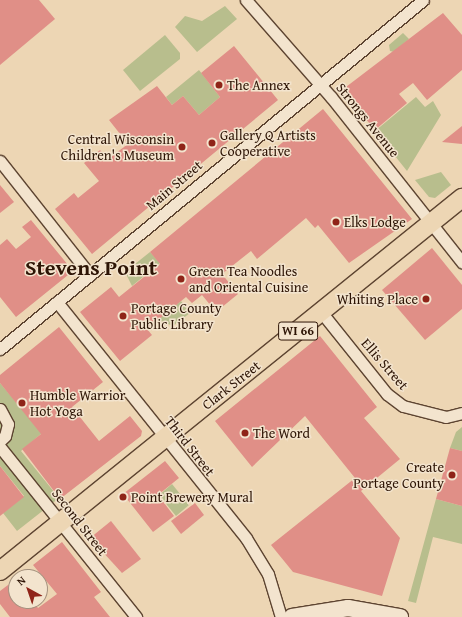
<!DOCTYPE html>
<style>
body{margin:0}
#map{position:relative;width:462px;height:617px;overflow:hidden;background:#edd6b4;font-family:"Gentium Book Plus",serif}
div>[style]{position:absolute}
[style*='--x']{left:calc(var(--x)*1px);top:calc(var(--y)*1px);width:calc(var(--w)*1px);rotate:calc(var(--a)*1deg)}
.green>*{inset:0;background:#b8be8d}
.building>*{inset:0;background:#e08f87}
.roads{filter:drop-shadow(1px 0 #5d4431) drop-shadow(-1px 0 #5d4431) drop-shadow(0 1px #5d4431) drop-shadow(0 -1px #5d4431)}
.street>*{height:11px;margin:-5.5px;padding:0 5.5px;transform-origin:5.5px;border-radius:5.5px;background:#f3e4ce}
.secondary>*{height:16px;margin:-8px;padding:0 8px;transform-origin:8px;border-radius:8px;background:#f3e4ce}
.primary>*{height:18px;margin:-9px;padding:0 9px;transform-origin:9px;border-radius:9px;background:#edd6b4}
.dots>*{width:11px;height:11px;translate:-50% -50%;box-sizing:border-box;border:2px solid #f3e4ce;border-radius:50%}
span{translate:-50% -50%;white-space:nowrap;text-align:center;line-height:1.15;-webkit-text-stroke:3px #f3e4ce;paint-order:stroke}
.shield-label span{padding:1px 3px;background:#f3e4ce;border:1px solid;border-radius:3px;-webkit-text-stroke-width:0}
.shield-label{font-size:13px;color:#2d1405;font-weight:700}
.poi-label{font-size:14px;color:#2d1405}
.left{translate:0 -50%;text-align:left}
.right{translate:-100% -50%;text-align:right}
.street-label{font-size:14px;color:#2d1405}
.town-label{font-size:22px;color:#2d1405;font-weight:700}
.north{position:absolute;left:8px;top:569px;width:40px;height:40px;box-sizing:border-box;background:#f3e4ce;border:1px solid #a4917e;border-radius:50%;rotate:320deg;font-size:11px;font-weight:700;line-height:16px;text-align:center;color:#2d1405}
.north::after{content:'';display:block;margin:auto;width:14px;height:18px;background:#8f2418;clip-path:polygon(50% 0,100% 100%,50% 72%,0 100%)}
</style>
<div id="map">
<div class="green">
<div style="clip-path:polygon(225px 6px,237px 19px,197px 52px,175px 27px,185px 16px,202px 21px)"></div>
<div style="clip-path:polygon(403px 33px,409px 39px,394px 52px,390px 51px,389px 45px)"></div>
<div style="clip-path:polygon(165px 35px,180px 53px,180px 59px,140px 91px,123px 70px)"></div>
<div style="clip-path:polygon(199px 70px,220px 97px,199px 115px,183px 96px,172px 105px,166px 97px)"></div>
<div style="clip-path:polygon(416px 97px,425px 107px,433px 101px,441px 115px,407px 171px,375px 131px)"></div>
<div style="clip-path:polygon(441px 172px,451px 185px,435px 198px,429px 197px,415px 180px)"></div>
<div style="clip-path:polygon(150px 252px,160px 263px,132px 286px,125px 272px)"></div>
<div style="clip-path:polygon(181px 301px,190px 313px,173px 326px,158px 320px)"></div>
<div style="clip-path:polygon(0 383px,42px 433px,21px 451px,59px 498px,17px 531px,3px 513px,24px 496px,0 466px)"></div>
<div style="clip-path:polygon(462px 427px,462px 451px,450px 448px,456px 432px)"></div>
<div style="clip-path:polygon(172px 484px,189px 505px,176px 516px,159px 495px)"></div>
<div style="clip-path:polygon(436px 499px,462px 506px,462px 544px,433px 537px,416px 603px,408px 601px)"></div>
</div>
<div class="building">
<div style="clip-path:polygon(0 0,39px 0,55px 19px,0 65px)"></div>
<div style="clip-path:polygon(443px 13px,462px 35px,462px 70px,427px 100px,413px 83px,399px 94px,407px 103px,375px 130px,342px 90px)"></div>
<div style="clip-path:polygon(234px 46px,278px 100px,92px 254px,55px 209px,74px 193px,78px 198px,99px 181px,84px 163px,100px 150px,108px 159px,128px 144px,109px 120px,157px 86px,172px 105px,183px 96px,199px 115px,220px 97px,201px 73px)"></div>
<div style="clip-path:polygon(323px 109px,412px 219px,349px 263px,318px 225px,315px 228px,306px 218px,257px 259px,251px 251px,222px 274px,238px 294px,216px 312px,202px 295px,192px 303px,186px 297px,147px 329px,152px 335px,120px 361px,80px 312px,111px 287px,119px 297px,160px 264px,150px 252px)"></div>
<div style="clip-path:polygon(462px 126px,462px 144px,442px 142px)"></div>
<div style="clip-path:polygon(0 185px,14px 202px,0 213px)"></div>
<div style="clip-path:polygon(31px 220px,73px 271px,16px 317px,0 297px,0 245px,7px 239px,16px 249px,31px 237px,22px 227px)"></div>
<div style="clip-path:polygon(432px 248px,462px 285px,462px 309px,425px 340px,382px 290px)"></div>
<div style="clip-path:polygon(59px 327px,103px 382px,72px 407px,99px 441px,130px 416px,142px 431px,141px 436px,60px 499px,22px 449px,41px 434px,0 383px,0 375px)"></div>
<div style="clip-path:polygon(320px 336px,377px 407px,364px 418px,400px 459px,361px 491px,400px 538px,382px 596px,293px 572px,271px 545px,355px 478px,305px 416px,252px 467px,215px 421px)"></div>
<div style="clip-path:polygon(450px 448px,462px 451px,462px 506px,436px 499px)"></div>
<div style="clip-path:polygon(165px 461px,179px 478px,158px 495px,174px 516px,153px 532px,123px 494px)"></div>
<div style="clip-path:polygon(0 466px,24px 497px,0 516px)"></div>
<div style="clip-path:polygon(195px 503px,204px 515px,181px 534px,171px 521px)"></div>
<div style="clip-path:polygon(111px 521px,141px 559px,122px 573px,90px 538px)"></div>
<div style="clip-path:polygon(62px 542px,101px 592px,94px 597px,110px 617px,10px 617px,0 604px,0 591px,16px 579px,16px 601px,33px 601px,38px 608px,57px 594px,33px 565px)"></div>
</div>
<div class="roads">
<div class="street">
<div style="--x:246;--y:0;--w:129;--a:48.8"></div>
<div style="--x:331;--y:97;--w:211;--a:51.6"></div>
<div style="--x:0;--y:161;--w:145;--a:51.7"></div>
<div style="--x:57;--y:302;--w:302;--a:51.3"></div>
<div style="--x:246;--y:538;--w:42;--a:58.6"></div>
<div style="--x:268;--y:574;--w:45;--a:73.2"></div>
<div style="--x:322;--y:313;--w:104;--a:51.3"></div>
<div style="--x:387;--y:394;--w:20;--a:37"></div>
<div style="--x:403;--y:406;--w:44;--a:14.3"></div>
<div style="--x:446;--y:417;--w:16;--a:-14"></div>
<div style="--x:0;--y:349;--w:548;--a:-39.52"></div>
<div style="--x:0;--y:409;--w:17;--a:62"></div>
<div style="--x:8;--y:424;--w:12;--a:104"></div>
<div style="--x:5;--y:436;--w:7;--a:135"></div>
<div style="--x:0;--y:447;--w:218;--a:51.3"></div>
</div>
<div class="secondary">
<div style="--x:292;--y:617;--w:57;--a:-9.1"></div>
<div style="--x:348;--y:608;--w:53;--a:9.8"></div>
</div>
<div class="primary">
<div style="--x:0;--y:571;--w:594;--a:-38.92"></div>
</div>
</div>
<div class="dots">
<div style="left:219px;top:85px;background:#8f2418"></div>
<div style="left:212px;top:143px;background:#8f2418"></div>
<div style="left:182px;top:147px;background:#8f2418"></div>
<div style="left:336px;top:222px;background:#8f2418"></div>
<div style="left:181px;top:279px;background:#8f2418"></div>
<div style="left:426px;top:299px;background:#8f2418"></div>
<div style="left:123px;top:316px;background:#8f2418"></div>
<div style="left:22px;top:403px;background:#8f2418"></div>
<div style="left:245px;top:433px;background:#8f2418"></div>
<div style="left:452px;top:475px;background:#8f2418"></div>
<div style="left:123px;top:497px;background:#8f2418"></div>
</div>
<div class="shield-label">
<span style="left:298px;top:331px">WI 66</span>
</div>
<div class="poi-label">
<span class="left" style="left:227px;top:85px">The Annex</span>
<span class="left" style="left:220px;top:143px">Gallery Q Artists<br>Cooperative</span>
<span class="right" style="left:174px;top:147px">Central Wisconsin<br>Children's Museum</span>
<span class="left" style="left:344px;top:222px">Elks Lodge</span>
<span class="left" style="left:189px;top:279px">Green Tea Noodles<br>and Oriental Cuisine</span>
<span class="right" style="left:418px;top:299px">Whiting Place</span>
<span class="left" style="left:131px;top:316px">Portage County<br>Public Library</span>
<span class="left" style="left:30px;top:403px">Humble Warrior<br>Hot Yoga</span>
<span class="left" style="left:253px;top:433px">The Word</span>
<span class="right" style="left:444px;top:475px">Create<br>Portage County</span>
<span class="left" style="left:131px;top:497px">Point Brewery Mural</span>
</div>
<div class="street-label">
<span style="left:368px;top:120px;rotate:51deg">Strongs Avenue</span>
<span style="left:174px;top:185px;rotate:-40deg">Main Street</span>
<span style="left:385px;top:364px;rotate:49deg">Ellis Street</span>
<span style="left:231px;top:385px;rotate:-38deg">Clark Street</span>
<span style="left:190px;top:446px;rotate:52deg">Third Street</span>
<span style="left:80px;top:522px;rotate:52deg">Second Street</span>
</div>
<div class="town-label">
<span style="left:91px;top:268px">Stevens Point</span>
</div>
<div class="north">N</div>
</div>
